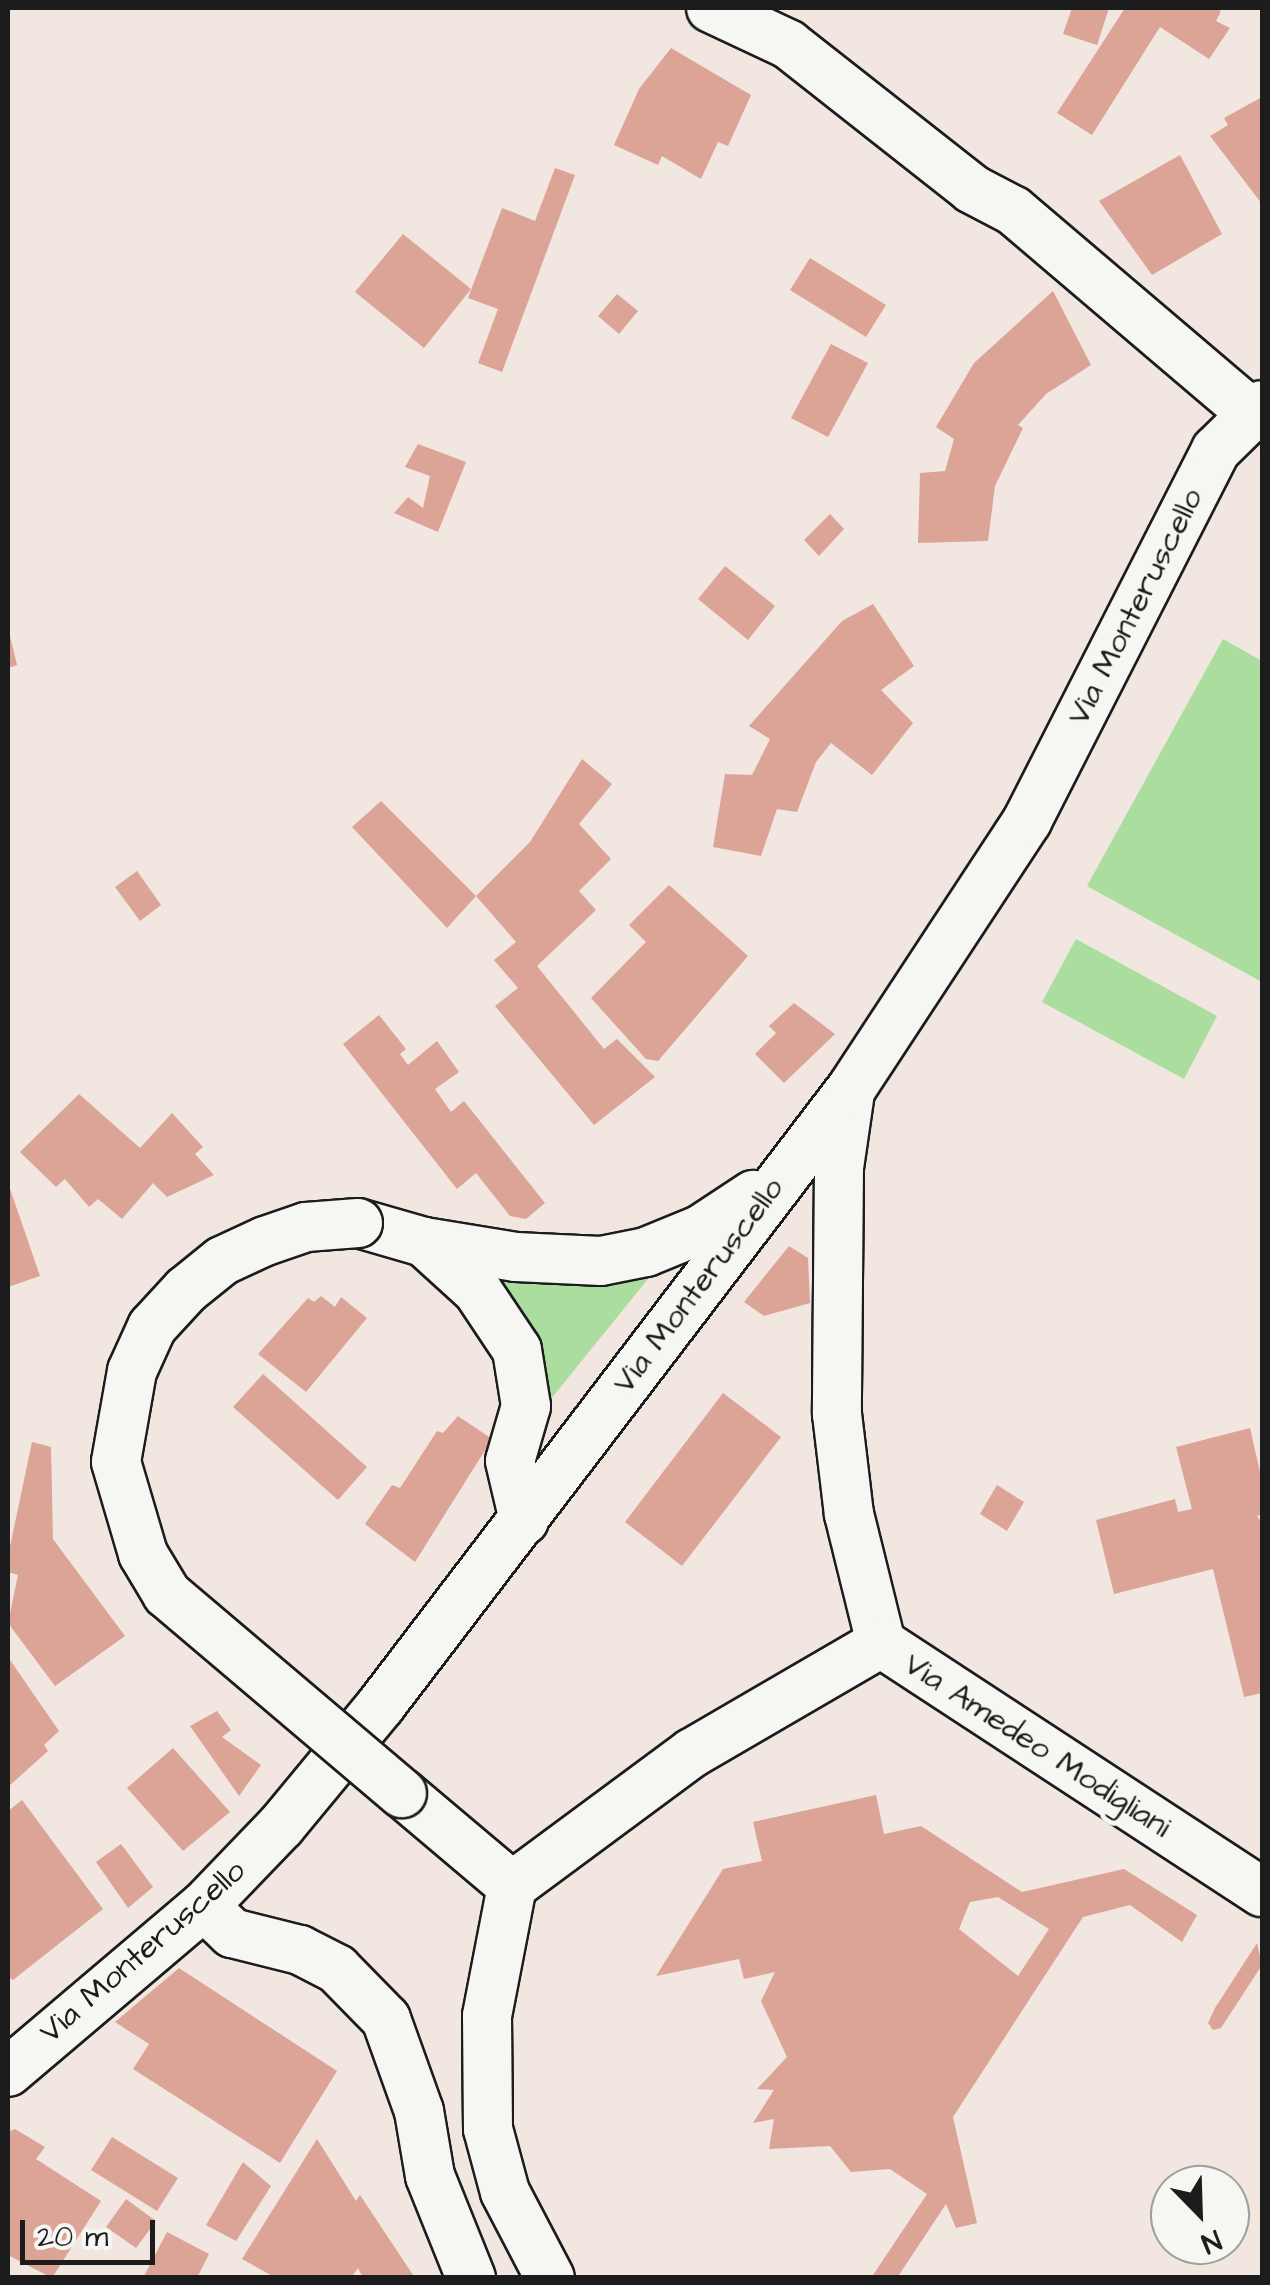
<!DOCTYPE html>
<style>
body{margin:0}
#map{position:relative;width:1270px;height:2285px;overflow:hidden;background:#f1e6e0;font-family:"Architects Daughter",sans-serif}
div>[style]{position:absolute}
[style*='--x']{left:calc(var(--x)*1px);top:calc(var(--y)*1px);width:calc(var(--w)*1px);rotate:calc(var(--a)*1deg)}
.green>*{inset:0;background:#abdd9e}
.building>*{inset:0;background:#dca497}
.roads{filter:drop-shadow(2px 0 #1c1c1c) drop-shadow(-2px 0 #1c1c1c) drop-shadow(0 2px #1c1c1c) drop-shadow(0 -2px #1c1c1c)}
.minor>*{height:48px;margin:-24px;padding:0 24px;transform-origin:24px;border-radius:24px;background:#f6f6f2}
.bridges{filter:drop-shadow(2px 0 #1c1c1c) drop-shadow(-2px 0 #1c1c1c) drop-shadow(0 2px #1c1c1c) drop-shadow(0 -2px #1c1c1c)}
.minor-bridge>*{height:48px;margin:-24px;padding:0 24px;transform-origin:24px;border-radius:24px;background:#f6f6f2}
span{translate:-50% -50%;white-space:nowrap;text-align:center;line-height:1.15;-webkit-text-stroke:10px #f6f6f2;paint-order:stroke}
.street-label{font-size:32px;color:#1c1c1c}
.frame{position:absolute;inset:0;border:10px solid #1c1c1c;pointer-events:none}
.north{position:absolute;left:1150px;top:2165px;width:100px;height:100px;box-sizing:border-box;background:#f6f6f2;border:2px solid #9f9f9c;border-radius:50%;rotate:157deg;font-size:28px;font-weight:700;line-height:40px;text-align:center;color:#1c1c1c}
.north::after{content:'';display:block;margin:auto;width:35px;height:45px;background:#1c1c1c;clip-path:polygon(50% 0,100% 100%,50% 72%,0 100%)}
.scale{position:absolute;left:20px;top:2220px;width:135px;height:45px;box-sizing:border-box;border:5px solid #1c1c1c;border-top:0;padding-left:12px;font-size:30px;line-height:35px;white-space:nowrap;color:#1c1c1c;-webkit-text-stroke:8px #f6f6f2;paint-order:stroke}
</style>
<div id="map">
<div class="green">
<div style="clip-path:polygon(1223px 639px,1262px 661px,1262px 982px,1087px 886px)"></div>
<div style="clip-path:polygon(1076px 939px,1217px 1016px,1184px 1079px,1042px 1002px)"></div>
<div style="clip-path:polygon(656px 1269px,542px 1410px,481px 1271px)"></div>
</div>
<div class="building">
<div style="clip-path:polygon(1072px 8px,1109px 8px,1097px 45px,1063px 34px)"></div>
<div style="clip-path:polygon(1125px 8px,1213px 8px,1221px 11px,1216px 21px,1230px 28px,1209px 59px,1160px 27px,1092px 135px,1057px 113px)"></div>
<div style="clip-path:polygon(671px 48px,751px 95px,728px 146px,718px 142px,701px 179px,662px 156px,658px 165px,614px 145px,639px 89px)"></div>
<div style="clip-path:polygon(1262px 97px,1262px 204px,1210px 136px,1228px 125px,1224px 118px)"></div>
<div style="clip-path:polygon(1180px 155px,1222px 234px,1152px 275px,1099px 201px)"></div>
<div style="clip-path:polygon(555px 168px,575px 175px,502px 372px,478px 363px,498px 309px,468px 298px,502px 208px,535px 221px)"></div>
<div style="clip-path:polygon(403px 234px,471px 289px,424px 348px,355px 292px)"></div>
<div style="clip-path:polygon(810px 258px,886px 305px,866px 337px,790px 290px)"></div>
<div style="clip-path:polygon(1053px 291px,1091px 365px,1046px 394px,1018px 425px,1023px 428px,995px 486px,988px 541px,918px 543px,920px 473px,945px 471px,954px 439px,936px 427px,974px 363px)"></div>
<div style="clip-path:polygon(617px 294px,638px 311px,619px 334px,598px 316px)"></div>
<div style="clip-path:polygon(831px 344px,868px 363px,828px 437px,791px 418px)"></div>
<div style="clip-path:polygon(418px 444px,466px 462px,438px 532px,394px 513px,408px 497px,423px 508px,430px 476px,405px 467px)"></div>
<div style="clip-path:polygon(830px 514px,844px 529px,819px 556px,804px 540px)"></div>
<div style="clip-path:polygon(725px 566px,775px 606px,748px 640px,698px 599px)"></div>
<div style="clip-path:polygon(873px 604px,914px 666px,881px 690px,913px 723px,872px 775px,831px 743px,816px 762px,797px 812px,777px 809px,761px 856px,713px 847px,725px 774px,752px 775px,770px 739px,749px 726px,842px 621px)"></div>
<div style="clip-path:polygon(9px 632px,17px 665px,8px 668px,8px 633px)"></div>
<div style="clip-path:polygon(582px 759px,612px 784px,579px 824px,611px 859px,579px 891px,596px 910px,537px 966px,604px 1049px,617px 1039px,655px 1077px,594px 1125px,495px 1006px,518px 988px,494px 960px,516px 942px,476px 896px,530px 842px)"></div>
<div style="clip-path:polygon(381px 801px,476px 896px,447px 928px,352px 827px)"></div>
<div style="clip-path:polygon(137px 871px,161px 905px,140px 921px,115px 887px)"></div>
<div style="clip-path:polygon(669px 885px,748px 956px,658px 1061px,646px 1059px,591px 998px,646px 942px,629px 925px)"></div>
<div style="clip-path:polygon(794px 1003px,835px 1034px,784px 1083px,755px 1054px,776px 1033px,769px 1026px)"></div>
<div style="clip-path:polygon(379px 1015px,406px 1049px,400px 1054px,408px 1065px,437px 1041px,459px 1072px,435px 1089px,451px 1112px,464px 1101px,545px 1203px,526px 1219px,510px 1216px,476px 1173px,457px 1189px,343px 1044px)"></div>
<div style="clip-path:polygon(79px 1094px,140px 1148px,172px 1113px,203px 1147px,195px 1154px,214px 1175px,167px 1197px,153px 1183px,122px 1219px,98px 1199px,89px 1207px,65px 1179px,56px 1187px,20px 1152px)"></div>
<div style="clip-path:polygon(8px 1183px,40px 1276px,8px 1287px)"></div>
<div style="clip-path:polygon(789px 1246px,808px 1258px,810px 1303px,764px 1316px,744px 1302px)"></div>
<div style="clip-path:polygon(321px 1296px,335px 1307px,341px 1297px,367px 1318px,306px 1392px,258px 1354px,308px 1298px,314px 1302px)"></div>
<div style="clip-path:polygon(263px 1374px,367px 1467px,338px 1500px,233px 1407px)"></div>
<div style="clip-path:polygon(723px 1393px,781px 1437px,682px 1566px,625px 1522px)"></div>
<div style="clip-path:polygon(458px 1416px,492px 1439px,415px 1562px,365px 1524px,392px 1485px,400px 1488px,437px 1431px,443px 1433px)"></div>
<div style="clip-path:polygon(1250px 1428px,1262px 1481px,1262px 1514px,1257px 1516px,1262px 1523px,1262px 1693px,1244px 1697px,1213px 1569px,1114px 1594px,1096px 1520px,1175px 1499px,1178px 1512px,1192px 1509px,1176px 1447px)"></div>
<div style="clip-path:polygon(32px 1442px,51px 1447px,53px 1539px,125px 1636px,55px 1686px,8px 1623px,18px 1575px,8px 1572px,8px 1556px)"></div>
<div style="clip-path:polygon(997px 1485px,1024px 1502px,1007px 1531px,980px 1514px)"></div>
<div style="clip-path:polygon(8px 1657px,59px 1731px,44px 1745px,48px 1751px,8px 1787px)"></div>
<div style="clip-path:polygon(217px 1711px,231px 1730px,222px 1737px,261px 1765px,239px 1796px,190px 1726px)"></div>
<div style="clip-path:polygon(173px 1748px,230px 1812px,183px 1851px,127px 1788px)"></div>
<div style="clip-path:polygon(evenodd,876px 1795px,884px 1834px,921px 1826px,1022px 1892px,1124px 1869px,1197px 1915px,1182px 1942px,1130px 1905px,1083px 1917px,953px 2117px,977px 2223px,956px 2228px,946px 2204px,897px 2278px,871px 2278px,927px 2194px,890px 2169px,851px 2172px,830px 2146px,769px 2149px,774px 2119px,753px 2123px,774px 2090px,757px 2089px,787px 2057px,761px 2001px,775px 1972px,744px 1979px,739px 1959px,656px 1976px,723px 1869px,762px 1861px,753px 1822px,876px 1795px,998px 1897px,1049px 1929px,1018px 1976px,959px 1929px,970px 1902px,998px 1897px)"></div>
<div style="clip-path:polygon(22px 1800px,103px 1909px,13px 1980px,8px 1977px,8px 1811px)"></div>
<div style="clip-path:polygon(121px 1844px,153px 1887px,128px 1908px,96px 1862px)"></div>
<div style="clip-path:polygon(1257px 1943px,1262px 1965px,1221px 2028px,1213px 2030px,1208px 2023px,1215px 2008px)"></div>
<div style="clip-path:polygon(179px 1968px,337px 2071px,280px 2163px,133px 2069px,149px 2044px,115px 2022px)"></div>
<div style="clip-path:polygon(15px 2129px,45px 2147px,36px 2159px,101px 2201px,52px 2278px,8px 2255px,8px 2132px)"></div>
<div style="clip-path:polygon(112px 2137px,178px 2178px,157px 2211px,91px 2170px)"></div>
<div style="clip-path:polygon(317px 2139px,356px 2201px,360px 2195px,415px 2278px,363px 2278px,358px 2268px,351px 2278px,276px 2278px,242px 2259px)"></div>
<div style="clip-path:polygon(243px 2162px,271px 2186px,236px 2241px,206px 2225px)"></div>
<div style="clip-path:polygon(126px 2199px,156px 2221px,136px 2248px,106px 2227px)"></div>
<div style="clip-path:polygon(167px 2232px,209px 2254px,197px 2278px,143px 2278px)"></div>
</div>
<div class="roads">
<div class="minor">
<div style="--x:711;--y:8;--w:85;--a:25.1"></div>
<div style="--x:788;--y:44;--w:234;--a:38.2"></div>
<div style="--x:972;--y:189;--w:47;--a:27.6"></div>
<div style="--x:1014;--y:211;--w:311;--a:40.4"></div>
<div style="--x:850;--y:1092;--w:76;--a:98.3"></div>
<div style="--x:839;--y:1167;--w:247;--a:90.5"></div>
<div style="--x:837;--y:1414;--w:101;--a:83.2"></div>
<div style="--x:849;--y:1514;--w:133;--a:76.1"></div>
<div style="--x:358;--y:1223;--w:69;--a:16.1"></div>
<div style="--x:424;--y:1242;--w:93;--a:9.3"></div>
<div style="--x:516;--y:1257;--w:85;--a:2.7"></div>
<div style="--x:601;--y:1261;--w:46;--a:-11.3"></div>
<div style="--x:646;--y:1252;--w:58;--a:-22.2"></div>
<div style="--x:700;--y:1230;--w:64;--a:-33.4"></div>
<div style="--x:424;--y:1242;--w:72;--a:42.2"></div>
<div style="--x:477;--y:1290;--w:72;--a:56.3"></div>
<div style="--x:517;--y:1350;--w:57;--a:80.9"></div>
<div style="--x:526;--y:1406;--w:57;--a:106.2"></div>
<div style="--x:510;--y:1461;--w:61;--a:76.7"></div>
<div style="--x:881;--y:1643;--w:455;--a:33.2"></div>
<div style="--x:402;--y:1793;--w:144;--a:40.2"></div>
<div style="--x:512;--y:1886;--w:224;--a:-36.5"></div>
<div style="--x:692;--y:1753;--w:219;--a:-30.2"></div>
<div style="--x:512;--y:1886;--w:132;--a:100.9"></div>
<div style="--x:487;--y:2016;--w:113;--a:89.5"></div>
<div style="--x:488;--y:2129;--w:65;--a:74.9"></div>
<div style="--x:505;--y:2192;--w:97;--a:62.4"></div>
<div style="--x:204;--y:1906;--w:39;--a:44"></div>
<div style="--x:232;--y:1933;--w:70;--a:14"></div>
<div style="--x:300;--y:1950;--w:42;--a:27.2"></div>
<div style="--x:337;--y:1969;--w:70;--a:45.6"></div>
<div style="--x:386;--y:2019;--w:98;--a:70.3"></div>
<div style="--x:419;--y:2111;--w:66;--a:80.4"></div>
<div style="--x:430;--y:2176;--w:110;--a:68.1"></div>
<div style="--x:8;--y:2072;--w:257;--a:-40.3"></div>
<div style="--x:204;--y:1906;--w:111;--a:-46.1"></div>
<div style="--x:281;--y:1826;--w:157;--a:-50.4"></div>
<div style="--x:381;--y:1705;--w:775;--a:-52.66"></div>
<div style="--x:851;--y:1089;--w:321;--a:-56.7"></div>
<div style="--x:1027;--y:821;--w:416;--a:-63"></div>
<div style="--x:1216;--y:450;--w:64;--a:-44.4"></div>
</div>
</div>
<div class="bridges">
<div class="minor-bridge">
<div style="--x:358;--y:1223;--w:52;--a:175.6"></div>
<div style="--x:306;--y:1227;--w:43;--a:161.1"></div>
<div style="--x:265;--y:1241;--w:47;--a:155.1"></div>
<div style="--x:222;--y:1261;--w:46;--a:141.1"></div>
<div style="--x:186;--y:1290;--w:50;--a:132.6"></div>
<div style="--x:152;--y:1327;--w:48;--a:114.4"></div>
<div style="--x:132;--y:1371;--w:92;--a:100"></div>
<div style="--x:116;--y:1462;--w:96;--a:73.6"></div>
<div style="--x:143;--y:1554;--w:47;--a:59"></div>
<div style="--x:167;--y:1594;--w:308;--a:40.3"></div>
</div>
</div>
<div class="street-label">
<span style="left:1136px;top:607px;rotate:-63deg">Via Monteruscello</span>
<span style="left:699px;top:1286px;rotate:-53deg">Via Monteruscello</span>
<span style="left:1037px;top:1746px;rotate:33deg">Via Amedeo Modigliani</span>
<span style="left:143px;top:1952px;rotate:-41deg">Via Monteruscello</span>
</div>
<div class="frame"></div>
<div class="north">N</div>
<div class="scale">20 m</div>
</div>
